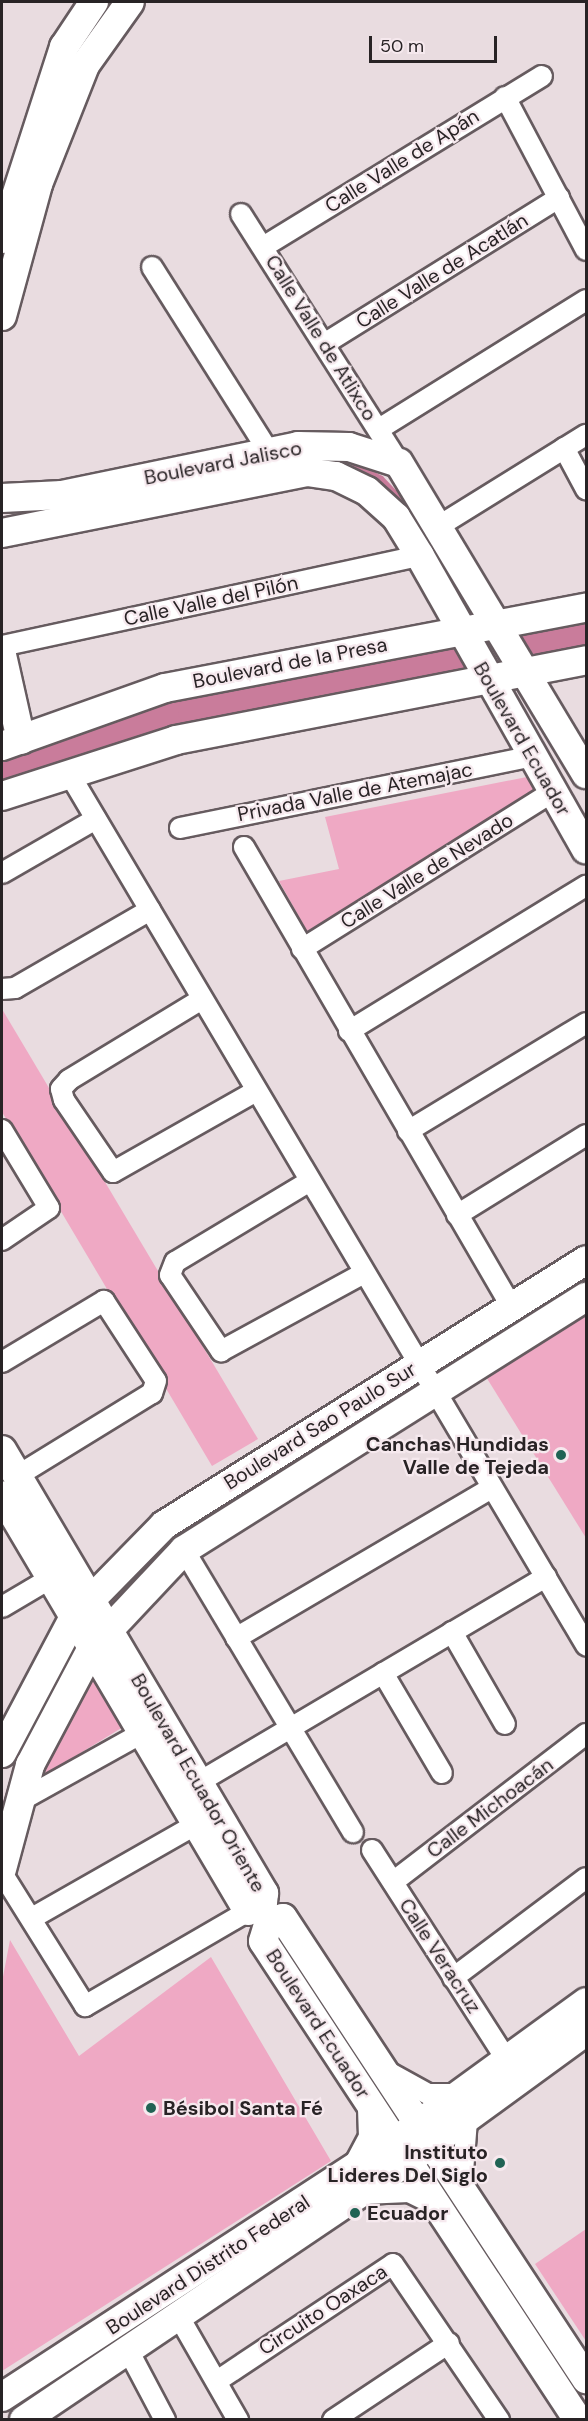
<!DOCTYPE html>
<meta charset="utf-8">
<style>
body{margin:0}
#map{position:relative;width:588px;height:2421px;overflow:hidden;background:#e9dce0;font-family:"DM Sans",sans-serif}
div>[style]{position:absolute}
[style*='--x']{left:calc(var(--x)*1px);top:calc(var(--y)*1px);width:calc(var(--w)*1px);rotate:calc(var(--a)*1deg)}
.green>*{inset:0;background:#efa9c4}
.stream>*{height:5px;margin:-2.5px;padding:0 2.5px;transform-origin:2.5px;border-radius:2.5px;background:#c97c9b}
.river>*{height:30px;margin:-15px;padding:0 15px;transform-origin:15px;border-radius:15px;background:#c97c9b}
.roads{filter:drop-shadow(2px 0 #665b5f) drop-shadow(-2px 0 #665b5f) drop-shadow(0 2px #665b5f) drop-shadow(0 -2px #665b5f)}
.street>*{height:20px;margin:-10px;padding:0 10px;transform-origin:10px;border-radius:10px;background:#fff}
.secondary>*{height:28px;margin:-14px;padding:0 14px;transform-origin:14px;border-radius:14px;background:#fff}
.dots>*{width:16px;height:16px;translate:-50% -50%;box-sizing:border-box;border:3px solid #f6e9ee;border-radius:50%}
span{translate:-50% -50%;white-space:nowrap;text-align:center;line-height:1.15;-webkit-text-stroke:4.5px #f6e9ee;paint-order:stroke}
.street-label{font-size:20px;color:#282325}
.poi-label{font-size:20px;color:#282325;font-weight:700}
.right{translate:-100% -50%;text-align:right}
.left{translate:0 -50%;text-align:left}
.frame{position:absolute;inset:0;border:3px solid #282325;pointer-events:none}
.scale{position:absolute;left:369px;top:36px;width:128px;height:27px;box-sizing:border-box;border:3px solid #282325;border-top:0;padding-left:8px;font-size:18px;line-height:21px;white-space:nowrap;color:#282325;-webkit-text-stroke:4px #f6e9ee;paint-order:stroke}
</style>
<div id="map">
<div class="green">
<div style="clip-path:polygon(532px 776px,540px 789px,308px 933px,279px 881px,339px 869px,325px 817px)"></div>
<div style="clip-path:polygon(2px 1009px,258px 1439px,212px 1466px,2px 1112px)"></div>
<div style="clip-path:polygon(586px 1309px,586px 1538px,483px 1372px)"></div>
<div style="clip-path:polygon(90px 1673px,123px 1727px,38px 1779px)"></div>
<div style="clip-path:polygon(10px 1940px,79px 2056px,211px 1957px,331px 2161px,2px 2371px,2px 1982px)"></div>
<div style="clip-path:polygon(586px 2229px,586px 2341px,535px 2264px)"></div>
</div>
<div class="stream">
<div style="--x:354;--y:464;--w:30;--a:27"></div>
<div style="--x:381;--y:478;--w:47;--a:46.7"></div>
<div style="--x:437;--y:661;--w:14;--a:-51"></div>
<div style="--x:450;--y:1362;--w:160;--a:-31.7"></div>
<div style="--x:112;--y:1602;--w:89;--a:-45"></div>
<div style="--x:175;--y:1539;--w:223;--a:-32.9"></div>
<div style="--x:2;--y:1813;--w:36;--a:-74"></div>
</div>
<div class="river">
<div style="--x:528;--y:646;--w:59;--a:-8.8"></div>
<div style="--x:2;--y:770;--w:200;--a:-17.2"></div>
<div style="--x:193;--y:711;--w:275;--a:-11.8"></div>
</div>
<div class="roads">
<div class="street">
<div style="--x:505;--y:97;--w:173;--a:62.1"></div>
<div style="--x:241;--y:214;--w:295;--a:57.6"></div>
<div style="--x:263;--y:247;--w:327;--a:-31.5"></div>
<div style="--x:152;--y:267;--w:219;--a:57.7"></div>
<div style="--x:324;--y:344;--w:277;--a:-31.9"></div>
<div style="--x:379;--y:429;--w:244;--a:-31.9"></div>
<div style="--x:564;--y:448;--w:47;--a:61.8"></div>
<div style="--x:439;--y:526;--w:173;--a:-31.8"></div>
<div style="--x:2;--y:646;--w:428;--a:-12.2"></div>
<div style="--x:70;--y:775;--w:1012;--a:59.33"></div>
<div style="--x:180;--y:828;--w:357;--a:-11.5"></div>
<div style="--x:244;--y:847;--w:531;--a:59.81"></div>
<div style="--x:2;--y:873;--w:108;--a:-29.9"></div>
<div style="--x:302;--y:949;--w:295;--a:-32.1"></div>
<div style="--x:2;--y:989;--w:13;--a:-4"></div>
<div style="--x:15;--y:988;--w:156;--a:-30"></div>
<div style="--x:202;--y:999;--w:156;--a:148.7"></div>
<div style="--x:69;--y:1080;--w:12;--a:132"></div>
<div style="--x:61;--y:1089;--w:11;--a:75"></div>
<div style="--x:64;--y:1100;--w:87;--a:55.8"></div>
<div style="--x:113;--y:1172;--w:164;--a:-29.5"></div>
<div style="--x:349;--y:1031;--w:278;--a:-31.5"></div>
<div style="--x:2;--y:1130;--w:91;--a:58.9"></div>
<div style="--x:49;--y:1208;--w:57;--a:145.8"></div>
<div style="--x:408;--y:1131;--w:208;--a:-31.2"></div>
<div style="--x:310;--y:1181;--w:157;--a:149"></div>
<div style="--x:175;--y:1262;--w:14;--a:111"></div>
<div style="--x:170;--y:1275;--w:92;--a:56.1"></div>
<div style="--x:221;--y:1351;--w:163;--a:-28.6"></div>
<div style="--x:457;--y:1215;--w:152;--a:-31.8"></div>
<div style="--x:2;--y:1362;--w:119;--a:-30.9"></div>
<div style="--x:104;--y:1301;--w:95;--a:57"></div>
<div style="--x:156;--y:1381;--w:13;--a:108"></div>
<div style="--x:152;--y:1393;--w:158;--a:148.4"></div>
<div style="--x:184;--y:1550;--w:329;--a:59.1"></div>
<div style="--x:2;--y:1607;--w:57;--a:-30.6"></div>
<div style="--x:452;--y:1632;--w:106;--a:60.1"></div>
<div style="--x:236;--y:1638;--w:297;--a:-30.4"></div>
<div style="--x:383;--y:1673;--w:116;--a:59.5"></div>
<div style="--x:189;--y:1788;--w:415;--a:-30.6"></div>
<div style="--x:20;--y:1801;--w:140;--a:-29.1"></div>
<div style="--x:372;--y:1850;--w:252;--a:57.3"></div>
<div style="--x:2;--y:1873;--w:157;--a:58"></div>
<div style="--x:85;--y:2006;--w:189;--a:-30.2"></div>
<div style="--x:393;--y:1882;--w:243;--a:-37.5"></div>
<div style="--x:32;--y:1918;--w:190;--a:-29.7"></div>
<div style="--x:453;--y:1978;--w:166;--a:-36.9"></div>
<div style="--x:390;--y:2073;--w:43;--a:28.9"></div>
<div style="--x:428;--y:2094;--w:31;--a:0"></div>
<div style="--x:354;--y:2165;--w:32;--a:-62"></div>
<div style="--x:369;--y:2137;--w:35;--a:-92"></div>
<div style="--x:462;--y:2185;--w:65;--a:-85.6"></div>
<div style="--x:363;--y:2194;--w:46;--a:-2.5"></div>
<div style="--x:409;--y:2192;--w:30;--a:26"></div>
<div style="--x:179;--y:2317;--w:119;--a:60.2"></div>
<div style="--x:128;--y:2350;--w:79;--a:62.1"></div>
<div style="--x:217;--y:2381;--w:211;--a:-33.6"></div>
<div style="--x:393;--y:2264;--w:189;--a:55.8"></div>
<div style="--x:333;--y:2420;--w:139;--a:-33.6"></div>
</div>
<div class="secondary">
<div style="--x:2;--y:239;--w:202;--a:-72.1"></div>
<div style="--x:64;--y:47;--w:54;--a:-56.3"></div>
<div style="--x:2;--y:316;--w:137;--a:-74.7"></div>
<div style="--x:38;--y:184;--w:128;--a:-68.4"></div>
<div style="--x:85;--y:65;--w:77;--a:-54.5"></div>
<div style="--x:2;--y:498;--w:60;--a:-2.9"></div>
<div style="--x:62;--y:495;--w:241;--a:-11.7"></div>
<div style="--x:298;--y:446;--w:51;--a:1.1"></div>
<div style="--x:349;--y:447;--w:52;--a:17.7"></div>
<div style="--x:399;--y:463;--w:363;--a:59"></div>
<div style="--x:2;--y:533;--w:311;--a:-11.3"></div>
<div style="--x:307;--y:472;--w:29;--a:8"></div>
<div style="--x:336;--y:476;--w:34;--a:26"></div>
<div style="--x:367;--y:491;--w:39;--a:42"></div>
<div style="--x:396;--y:517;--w:46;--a:58.4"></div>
<div style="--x:420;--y:556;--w:337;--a:60.5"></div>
<div style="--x:2;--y:655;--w:87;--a:77.4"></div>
<div style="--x:2;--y:746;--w:173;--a:-19.6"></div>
<div style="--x:165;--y:688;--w:429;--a:-10.8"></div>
<div style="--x:2;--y:796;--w:183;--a:-17.8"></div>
<div style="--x:176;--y:740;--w:418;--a:-11"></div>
<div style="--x:2;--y:1450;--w:515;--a:59.4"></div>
<div style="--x:264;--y:1893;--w:9;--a:96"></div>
<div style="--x:263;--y:1902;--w:17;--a:149"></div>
<div style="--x:248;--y:1911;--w:483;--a:-120.6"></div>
<div style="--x:2;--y:1753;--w:154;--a:-62.1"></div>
<div style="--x:74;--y:1617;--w:129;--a:-45.6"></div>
<div style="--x:164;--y:1525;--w:498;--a:-32.1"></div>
<div style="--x:2;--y:1869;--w:108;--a:-74.9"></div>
<div style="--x:30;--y:1765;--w:132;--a:-62.1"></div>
<div style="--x:92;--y:1648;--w:134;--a:-46.8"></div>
<div style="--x:184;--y:1550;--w:475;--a:-32.2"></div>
<div style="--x:2;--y:2397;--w:469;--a:-33.1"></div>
<div style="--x:395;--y:2141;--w:236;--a:-36"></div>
<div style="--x:24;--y:2420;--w:463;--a:-34"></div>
<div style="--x:408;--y:2161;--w:220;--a:-36.1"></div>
<div style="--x:578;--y:2420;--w:573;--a:-123.33"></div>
<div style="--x:263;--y:1941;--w:21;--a:-73"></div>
<div style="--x:269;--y:1921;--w:14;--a:-12"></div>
<div style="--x:283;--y:1918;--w:552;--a:56.68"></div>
</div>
</div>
<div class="dots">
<div style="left:561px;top:1455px;background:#206354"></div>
<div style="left:151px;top:2108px;background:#206354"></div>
<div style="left:500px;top:2163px;background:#206354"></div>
<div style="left:355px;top:2213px;background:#206354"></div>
</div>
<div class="street-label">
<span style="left:402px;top:161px;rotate:-32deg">Calle Valle de Apán</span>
<span style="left:442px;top:271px;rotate:-32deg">Calle Valle de Acatlán</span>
<span style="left:321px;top:338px;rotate:58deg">Calle Valle de Atlixco</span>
<span style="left:223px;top:463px;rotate:-11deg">Boulevard Jalisco</span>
<span style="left:211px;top:601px;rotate:-12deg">Calle Valle del Pilón</span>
<span style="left:290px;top:663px;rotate:-11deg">Boulevard de la Presa</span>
<span style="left:522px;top:739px;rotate:60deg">Boulevard Ecuador</span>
<span style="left:355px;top:792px;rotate:-11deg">Privada Valle de Atemajac</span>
<span style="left:427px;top:871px;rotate:-32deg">Calle Valle de Nevado</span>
<span style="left:320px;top:1426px;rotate:-32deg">Boulevard Sao Paulo Sur</span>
<span style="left:198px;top:1783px;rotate:60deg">Boulevard Ecuador Oriente</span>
<span style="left:490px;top:1808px;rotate:-37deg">Calle Michoacán</span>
<span style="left:440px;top:1956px;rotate:57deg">Calle Veracruz</span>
<span style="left:318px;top:2024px;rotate:57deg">Boulevard Ecuador</span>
<span style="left:208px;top:2265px;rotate:-33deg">Boulevard Distrito Federal</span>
<span style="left:323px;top:2310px;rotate:-33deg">Circuito Oaxaca</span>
</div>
<div class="poi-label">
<span class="right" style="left:549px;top:1456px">Canchas Hundidas<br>Valle de Tejeda</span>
<span class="left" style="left:163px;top:2108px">Bésibol Santa Fé</span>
<span class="right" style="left:488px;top:2164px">Instituto<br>Lideres Del Siglo</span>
<span class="left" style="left:367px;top:2213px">Ecuador</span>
</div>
<div class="frame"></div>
<div class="scale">50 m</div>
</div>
